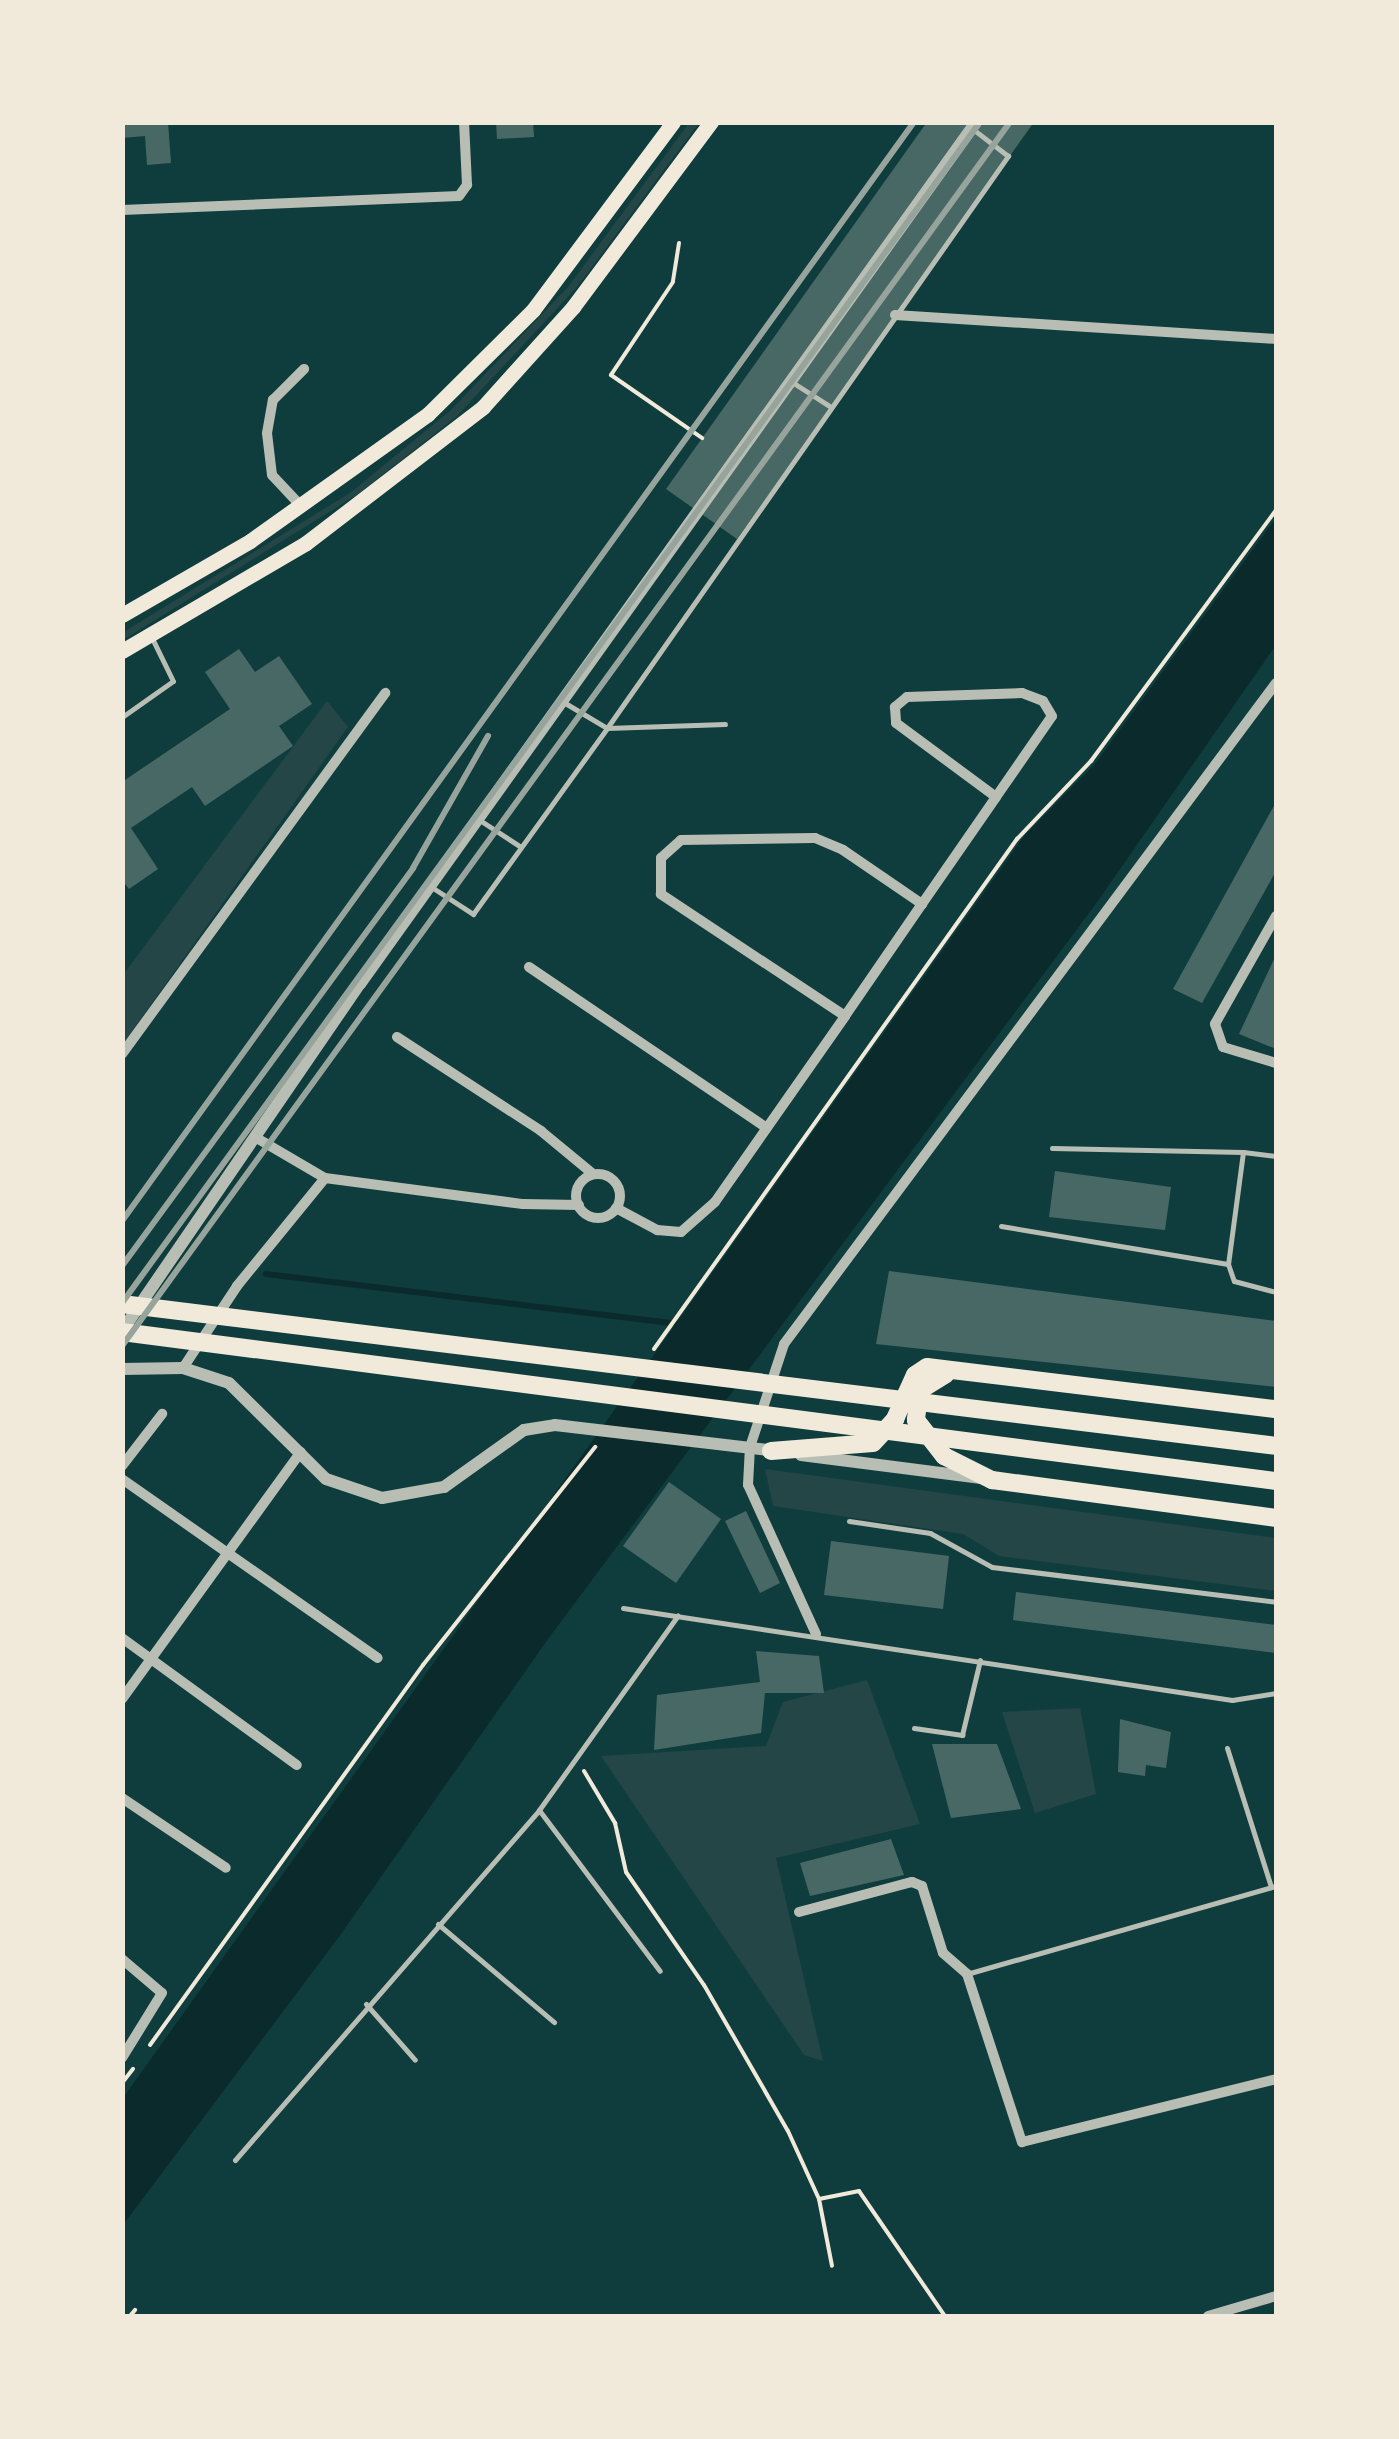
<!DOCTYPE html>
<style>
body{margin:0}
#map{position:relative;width:1399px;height:2439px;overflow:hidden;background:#0f3d3e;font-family:"Work Sans",sans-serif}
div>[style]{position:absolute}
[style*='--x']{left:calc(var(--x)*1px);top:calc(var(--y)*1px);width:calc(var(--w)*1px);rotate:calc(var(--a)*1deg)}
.green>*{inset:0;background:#244646}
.water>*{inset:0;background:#0a2a2b}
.stream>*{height:6px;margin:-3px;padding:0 3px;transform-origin:3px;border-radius:3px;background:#0a2a2b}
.building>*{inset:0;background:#486865}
.path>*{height:4px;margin:-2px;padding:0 2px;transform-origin:2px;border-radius:2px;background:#f1e9da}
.service>*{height:5px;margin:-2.5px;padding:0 2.5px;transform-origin:2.5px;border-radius:2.5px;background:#b8beb3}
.minor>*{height:10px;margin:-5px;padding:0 5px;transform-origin:5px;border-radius:5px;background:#b8beb3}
.minor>.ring{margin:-5px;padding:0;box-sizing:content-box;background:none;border:10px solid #b8beb3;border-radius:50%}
.tertiary>*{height:12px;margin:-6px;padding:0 6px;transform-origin:6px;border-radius:6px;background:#b8beb3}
.secondary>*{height:15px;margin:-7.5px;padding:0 7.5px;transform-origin:7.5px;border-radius:7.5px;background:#f1e9da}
.primary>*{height:18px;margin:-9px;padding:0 9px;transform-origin:9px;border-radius:9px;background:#f1e9da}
.rail>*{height:6px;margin:-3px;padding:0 3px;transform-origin:3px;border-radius:3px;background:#97a49c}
span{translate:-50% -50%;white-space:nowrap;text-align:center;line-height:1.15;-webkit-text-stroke:10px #f1e9da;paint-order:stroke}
.frame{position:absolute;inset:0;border:125px solid #f1e9da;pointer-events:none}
</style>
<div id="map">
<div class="green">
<div style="clip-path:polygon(689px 123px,699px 123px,577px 287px,456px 417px,358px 494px,123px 640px,122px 633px,350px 493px,451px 410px,568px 287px)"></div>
<div style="clip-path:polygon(327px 701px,348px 727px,123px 1044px,123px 975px)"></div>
<div style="clip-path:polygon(765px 1469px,1276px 1538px,1276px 1591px,999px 1556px,963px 1534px,773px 1506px)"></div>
<div style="clip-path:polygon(867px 1680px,920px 1824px,776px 1858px,823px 2061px,804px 2055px,601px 1756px,766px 1746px,783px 1702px)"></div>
<div style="clip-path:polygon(1080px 1708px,1096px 1794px,1035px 1813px,1002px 1712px)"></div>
</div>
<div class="water">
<div style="clip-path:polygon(1276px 518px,1276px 645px,1095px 905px,548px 1639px,341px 1934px,123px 2225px,123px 2098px,1025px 835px,1094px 765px)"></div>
</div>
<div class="stream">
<div style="--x:266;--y:1274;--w:414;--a:6.9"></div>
</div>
<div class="building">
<div style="clip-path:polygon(122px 122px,168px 122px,171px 163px,147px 165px,145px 136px,122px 138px)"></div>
<div style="clip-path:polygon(496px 122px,533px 122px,534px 137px,497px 139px)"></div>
<div style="clip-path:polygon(927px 122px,1034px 122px,737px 539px,666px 489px)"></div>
<div style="clip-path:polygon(239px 649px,255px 672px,279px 656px,312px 704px,279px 726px,293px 746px,205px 806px,192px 787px,131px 828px,158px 869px,129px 889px,122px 880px,122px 782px,230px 709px,205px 672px)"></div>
<div style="clip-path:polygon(1276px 802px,1276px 871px,1202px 1003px,1173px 989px)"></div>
<div style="clip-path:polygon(1276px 955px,1276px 1049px,1239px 1034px)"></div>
<div style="clip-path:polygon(1055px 1171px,1171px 1187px,1165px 1230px,1049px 1217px)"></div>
<div style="clip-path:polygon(889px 1271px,1276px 1321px,1276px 1387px,876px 1344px)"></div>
<div style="clip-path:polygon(669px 1482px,721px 1519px,676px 1583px,623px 1546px)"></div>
<div style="clip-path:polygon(746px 1511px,780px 1583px,760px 1593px,725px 1521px)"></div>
<div style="clip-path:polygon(831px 1541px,949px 1556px,943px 1609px,824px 1595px)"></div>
<div style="clip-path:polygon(1016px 1592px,1276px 1625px,1276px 1653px,1013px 1620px)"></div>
<div style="clip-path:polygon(756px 1651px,819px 1656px,824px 1693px,765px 1693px,761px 1733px,654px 1750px,657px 1695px,760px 1682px)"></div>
<div style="clip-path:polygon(1120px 1719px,1171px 1732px,1166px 1768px,1146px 1765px,1145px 1776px,1118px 1772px)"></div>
<div style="clip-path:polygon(932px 1744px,997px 1744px,1021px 1809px,951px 1818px)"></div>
<div style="clip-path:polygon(891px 1839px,904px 1875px,810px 1896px,800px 1863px)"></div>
</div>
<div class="path">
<div style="--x:679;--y:243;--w:39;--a:99"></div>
<div style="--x:673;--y:282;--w:112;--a:123.7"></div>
<div style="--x:611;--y:375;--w:111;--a:34.7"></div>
<div style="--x:654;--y:1349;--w:626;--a:-54.56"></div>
<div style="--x:1017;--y:839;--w:108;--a:-46.5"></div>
<div style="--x:1091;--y:761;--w:312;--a:-53.6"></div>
<div style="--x:584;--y:1771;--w:61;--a:59.2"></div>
<div style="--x:615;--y:1823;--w:50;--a:77.3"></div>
<div style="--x:626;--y:1872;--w:137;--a:55.4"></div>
<div style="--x:704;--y:1985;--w:168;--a:60.1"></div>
<div style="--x:788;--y:2131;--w:75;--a:65.5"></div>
<div style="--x:819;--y:2199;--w:68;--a:79"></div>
<div style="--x:150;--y:2045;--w:468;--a:-54.3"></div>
<div style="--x:423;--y:1665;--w:278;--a:-51.7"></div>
<div style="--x:122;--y:2083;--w:18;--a:-52"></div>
<div style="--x:819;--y:2199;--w:41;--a:-11.3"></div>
<div style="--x:859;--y:2191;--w:152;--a:55.5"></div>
<div style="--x:130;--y:2316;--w:8;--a:-50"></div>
</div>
<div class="service">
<div style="--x:792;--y:382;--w:46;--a:32.7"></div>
<div style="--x:565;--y:703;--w:49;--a:30.8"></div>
<div style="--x:607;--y:728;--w:118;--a:-1.9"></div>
<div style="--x:122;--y:717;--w:62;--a:-35.2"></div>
<div style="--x:173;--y:681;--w:50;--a:-116.1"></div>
<div style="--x:478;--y:819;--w:51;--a:33.1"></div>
<div style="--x:433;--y:888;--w:48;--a:33"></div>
<div style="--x:473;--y:914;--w:229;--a:-54.2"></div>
<div style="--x:607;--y:728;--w:699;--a:-54.97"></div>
<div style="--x:1008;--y:156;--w:43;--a:-142.6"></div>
<div style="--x:1052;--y:1148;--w:191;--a:1.2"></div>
<div style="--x:1276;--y:1156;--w:33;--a:-173"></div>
<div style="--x:1243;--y:1152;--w:113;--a:97.6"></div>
<div style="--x:1228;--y:1264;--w:18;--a:71"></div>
<div style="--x:1234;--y:1281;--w:43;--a:14.7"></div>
<div style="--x:1001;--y:1226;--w:230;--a:9.5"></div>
<div style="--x:849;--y:1521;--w:82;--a:8.4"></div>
<div style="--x:930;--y:1533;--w:71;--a:28.7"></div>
<div style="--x:992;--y:1567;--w:286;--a:7"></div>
<div style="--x:623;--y:1608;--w:616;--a:8.59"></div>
<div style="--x:1232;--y:1700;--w:45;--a:-9"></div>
<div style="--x:914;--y:1728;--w:49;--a:8.3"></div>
<div style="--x:962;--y:1735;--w:77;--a:-76.5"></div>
<div style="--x:1227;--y:1748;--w:146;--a:72.4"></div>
<div style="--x:539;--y:1810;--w:201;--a:53.1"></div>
<div style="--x:438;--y:1924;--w:152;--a:40.2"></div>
<div style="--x:970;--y:1973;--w:318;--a:-15.9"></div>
<div style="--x:366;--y:2004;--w:74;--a:48.8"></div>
<div style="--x:235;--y:2160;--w:464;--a:-49"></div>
<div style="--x:539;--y:1810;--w:239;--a:-54.5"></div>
</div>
<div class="minor">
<div style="--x:122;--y:210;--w:337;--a:-2.4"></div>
<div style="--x:459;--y:196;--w:14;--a:-54"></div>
<div style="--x:467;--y:185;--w:63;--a:-92.7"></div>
<div style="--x:895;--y:315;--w:382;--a:3.6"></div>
<div style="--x:301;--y:506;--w:42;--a:-133.1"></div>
<div style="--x:272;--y:475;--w:42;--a:-96.8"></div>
<div style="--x:267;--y:433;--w:34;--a:-80"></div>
<div style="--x:273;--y:400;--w:44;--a:-45"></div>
<div style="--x:1276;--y:916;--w:124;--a:119.5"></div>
<div style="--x:1215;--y:1024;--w:24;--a:71"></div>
<div style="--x:1223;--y:1047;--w:55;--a:16.8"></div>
<div style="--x:529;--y:967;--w:287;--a:34.1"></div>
<div style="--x:845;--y:1016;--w:221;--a:-146.5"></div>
<div style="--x:661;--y:894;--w:36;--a:-90"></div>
<div style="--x:661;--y:858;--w:27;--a:-42"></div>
<div style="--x:681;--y:840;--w:134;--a:-0.9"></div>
<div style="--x:815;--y:838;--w:30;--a:23"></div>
<div style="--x:843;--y:850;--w:96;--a:34.4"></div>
<div style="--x:397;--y:1037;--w:172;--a:33.1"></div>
<div style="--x:541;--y:1131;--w:67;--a:39.6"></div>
<div style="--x:122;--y:1054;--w:447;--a:-53.9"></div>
<div style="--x:255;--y:1137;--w:81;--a:30.4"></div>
<div class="ring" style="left:576px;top:1174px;width:34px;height:34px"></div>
<div style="--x:616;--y:1208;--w:47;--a:28.2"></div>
<div style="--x:657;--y:1230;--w:24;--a:5"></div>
<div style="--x:681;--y:1232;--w:45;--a:-41.4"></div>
<div style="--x:715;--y:1202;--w:227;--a:-55"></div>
<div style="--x:845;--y:1016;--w:136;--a:-55.5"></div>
<div style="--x:922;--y:904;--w:130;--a:-55.3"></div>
<div style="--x:996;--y:797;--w:98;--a:-55.3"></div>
<div style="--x:1052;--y:716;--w:17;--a:-121"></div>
<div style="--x:1043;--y:701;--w:22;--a:-159"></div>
<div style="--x:1022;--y:693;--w:115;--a:178"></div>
<div style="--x:907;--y:697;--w:16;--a:140"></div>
<div style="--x:895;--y:707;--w:16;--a:86"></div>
<div style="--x:896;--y:723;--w:124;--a:36.5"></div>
<div style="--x:183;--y:1368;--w:98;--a:-56.6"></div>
<div style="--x:237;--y:1286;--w:139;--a:-50.8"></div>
<div style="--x:325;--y:1178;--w:200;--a:7.5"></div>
<div style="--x:523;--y:1204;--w:56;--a:1"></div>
<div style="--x:122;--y:1466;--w:66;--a:-52.4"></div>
<div style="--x:122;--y:1479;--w:312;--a:35"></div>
<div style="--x:816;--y:1634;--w:164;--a:-114.5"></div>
<div style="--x:748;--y:1485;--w:38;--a:-87"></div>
<div style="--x:750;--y:1447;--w:108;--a:-71.7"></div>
<div style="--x:784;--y:1344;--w:824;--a:-53.34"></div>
<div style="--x:122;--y:1638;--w:216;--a:36"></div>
<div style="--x:122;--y:1699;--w:305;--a:-54.1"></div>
<div style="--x:122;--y:1798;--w:125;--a:33.9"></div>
<div style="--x:799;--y:1912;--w:117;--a:-14.9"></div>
<div style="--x:912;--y:1882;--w:11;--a:22"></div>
<div style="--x:922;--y:1886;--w:70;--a:72.6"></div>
<div style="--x:943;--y:1953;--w:32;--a:41"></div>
<div style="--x:967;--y:1974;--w:177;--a:71.9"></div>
<div style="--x:1022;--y:2142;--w:262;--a:-13.9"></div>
<div style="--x:122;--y:1959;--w:52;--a:40.4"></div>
<div style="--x:162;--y:1993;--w:76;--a:121.6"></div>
<div style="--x:1208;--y:2316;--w:71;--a:-16.4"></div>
</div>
<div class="tertiary">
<div style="--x:122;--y:1331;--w:421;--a:-55.6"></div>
<div style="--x:360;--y:984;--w:1059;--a:-54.45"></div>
<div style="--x:122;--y:1369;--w:61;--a:-0.9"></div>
<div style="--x:183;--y:1368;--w:48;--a:18.1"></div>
<div style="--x:229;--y:1383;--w:136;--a:44.7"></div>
<div style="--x:326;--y:1479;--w:59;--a:18.7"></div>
<div style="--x:382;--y:1498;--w:63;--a:-10.1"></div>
<div style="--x:444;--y:1487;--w:98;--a:-35.5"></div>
<div style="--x:524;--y:1430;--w:31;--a:-9"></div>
<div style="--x:555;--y:1425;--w:224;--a:6.7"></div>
<div style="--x:801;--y:1455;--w:180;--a:7.3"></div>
</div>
<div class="secondary">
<div style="--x:122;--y:615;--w:148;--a:-30"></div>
<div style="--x:250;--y:541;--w:219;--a:-35.5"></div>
<div style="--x:428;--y:414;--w:148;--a:-44.7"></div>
<div style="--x:533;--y:310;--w:234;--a:-53.3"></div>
<div style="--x:122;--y:651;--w:213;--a:-30.4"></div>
<div style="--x:306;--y:543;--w:223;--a:-37.5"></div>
<div style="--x:483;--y:407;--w:135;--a:-48"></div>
<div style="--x:573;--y:307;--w:231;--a:-53.3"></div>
</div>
<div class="primary">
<div style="--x:122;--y:1304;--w:1163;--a:7.01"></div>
<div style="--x:122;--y:1332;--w:1164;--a:7.36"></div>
<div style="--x:946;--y:1374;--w:31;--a:148"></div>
<div style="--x:920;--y:1390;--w:30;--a:98"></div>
<div style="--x:916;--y:1420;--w:46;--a:52.1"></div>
<div style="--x:944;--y:1456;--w:54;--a:26.6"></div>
<div style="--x:992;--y:1480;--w:287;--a:7.6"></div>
<div style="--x:771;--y:1451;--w:102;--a:-4.5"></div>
<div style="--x:873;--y:1443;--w:33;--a:-47"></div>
<div style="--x:895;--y:1419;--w:48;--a:-65.6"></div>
<div style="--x:915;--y:1375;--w:14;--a:-34"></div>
<div style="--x:927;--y:1367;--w:352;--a:6.9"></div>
</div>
<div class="rail">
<div style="--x:122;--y:1221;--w:1355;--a:-54.22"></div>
<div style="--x:122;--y:1266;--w:493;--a:-53.8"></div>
<div style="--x:413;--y:868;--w:152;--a:-60.4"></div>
<div style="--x:122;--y:1303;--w:1460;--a:-54"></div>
<div style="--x:122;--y:1346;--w:1512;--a:-54.04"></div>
</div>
<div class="frame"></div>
</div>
